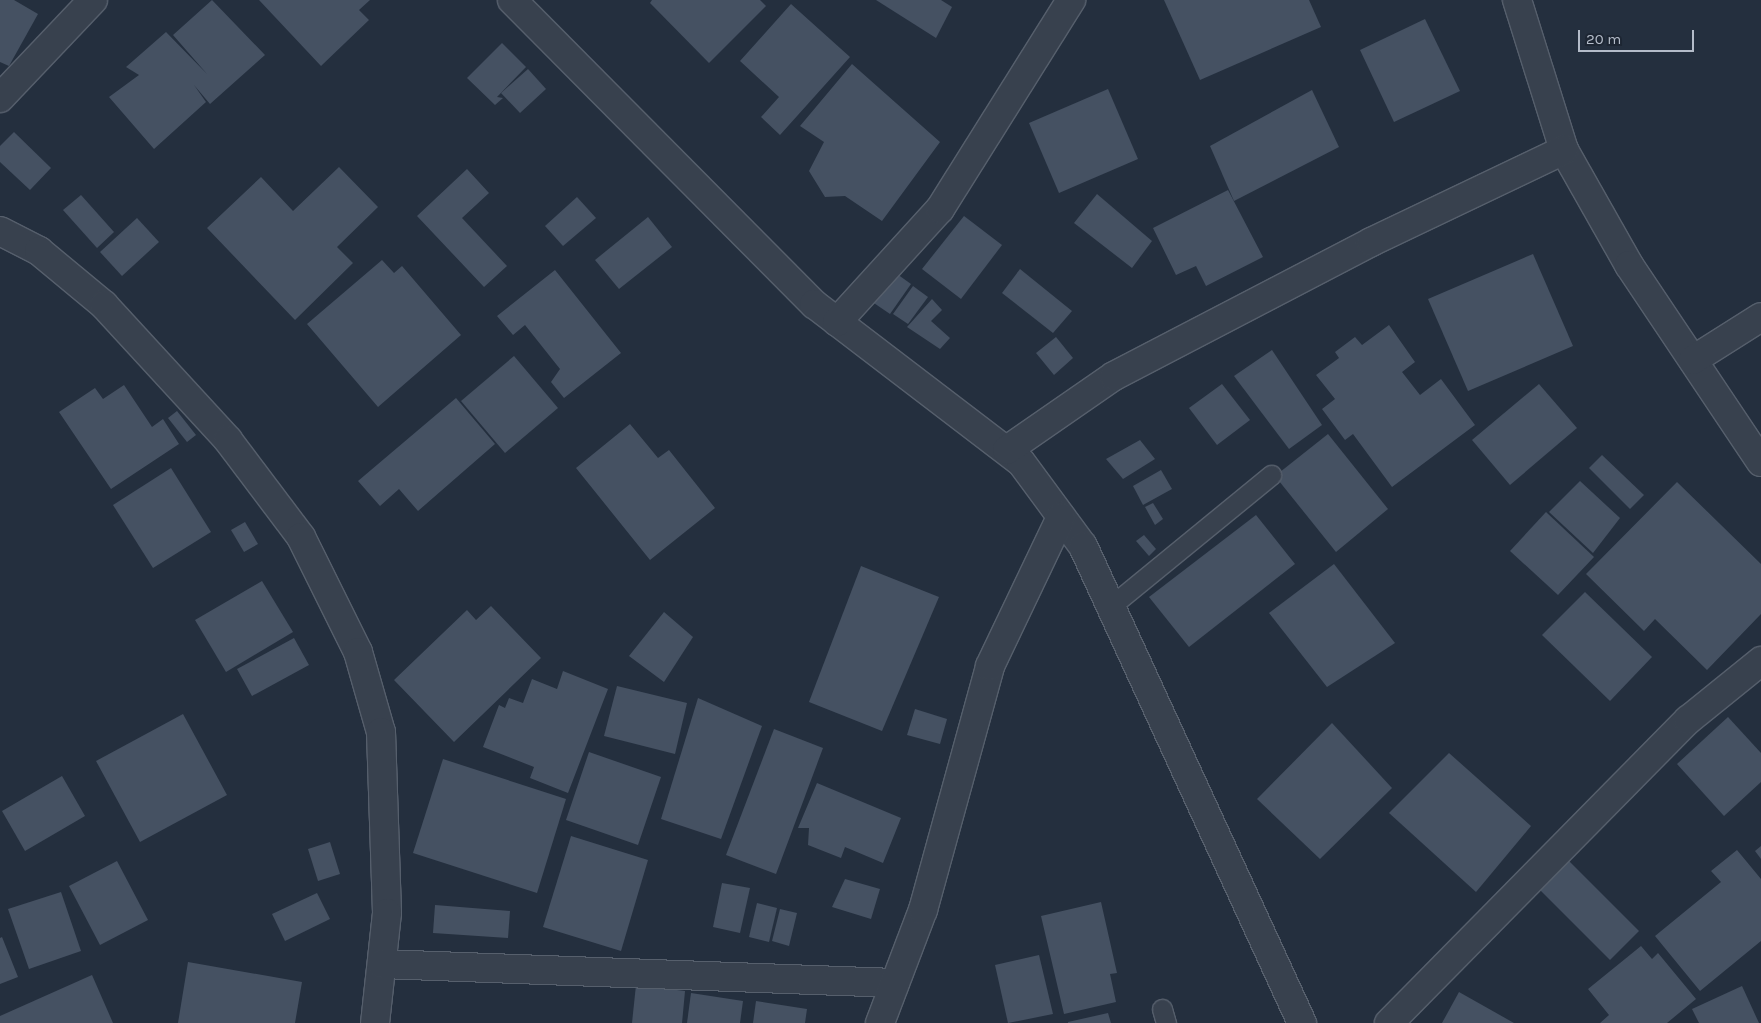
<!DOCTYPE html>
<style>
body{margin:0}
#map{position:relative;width:1761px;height:1023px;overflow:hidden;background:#242f3e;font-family:Karla,sans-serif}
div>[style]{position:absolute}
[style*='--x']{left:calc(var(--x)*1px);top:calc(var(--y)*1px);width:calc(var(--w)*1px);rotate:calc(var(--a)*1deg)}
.building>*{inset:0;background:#455162}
.roads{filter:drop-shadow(1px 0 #565f6c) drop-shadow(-1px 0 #565f6c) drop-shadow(0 1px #565f6c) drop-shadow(0 -1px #565f6c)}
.lane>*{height:19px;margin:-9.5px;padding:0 9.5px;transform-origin:9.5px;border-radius:9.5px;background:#38414e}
.street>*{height:28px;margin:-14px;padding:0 14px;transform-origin:14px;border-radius:14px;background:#38414e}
span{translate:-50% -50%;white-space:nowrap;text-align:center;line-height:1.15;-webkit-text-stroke:4px #1d2633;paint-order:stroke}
.scale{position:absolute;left:1578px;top:30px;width:116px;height:22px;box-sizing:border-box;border:2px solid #b4bcc9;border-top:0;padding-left:6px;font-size:15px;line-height:18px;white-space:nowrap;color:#b4bcc9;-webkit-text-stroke:4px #1d2633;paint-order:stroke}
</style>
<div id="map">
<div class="building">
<div style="clip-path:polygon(0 0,14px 0,38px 14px,9px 66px,0 62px)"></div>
<div style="clip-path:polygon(212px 0,265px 55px,210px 104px,194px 85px,206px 102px,154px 149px,109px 97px,139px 75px,126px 67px,166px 32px,207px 74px,173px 35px)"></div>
<div style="clip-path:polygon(259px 0,370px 0,359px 10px,369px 20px,321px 66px)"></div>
<div style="clip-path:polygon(652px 0,760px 0,766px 6px,709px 63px,650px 3px)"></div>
<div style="clip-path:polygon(876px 0,941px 0,952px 7px,936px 38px)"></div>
<div style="clip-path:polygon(1164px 0,1309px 0,1321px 27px,1200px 80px)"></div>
<div style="clip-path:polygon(791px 4px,850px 57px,780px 135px,761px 117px,779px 97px,740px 61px)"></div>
<div style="clip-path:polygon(1425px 19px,1460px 91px,1394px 122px,1360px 50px)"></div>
<div style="clip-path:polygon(502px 43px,526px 67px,497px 97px,503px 98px,495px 105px,467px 78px)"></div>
<div style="clip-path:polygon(852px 64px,940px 142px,882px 221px,845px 196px,825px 197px,809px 171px,824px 142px,800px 126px)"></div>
<div style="clip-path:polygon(528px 69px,546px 89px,520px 113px,501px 93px)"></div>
<div style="clip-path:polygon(1108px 89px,1138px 159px,1059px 193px,1029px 123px)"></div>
<div style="clip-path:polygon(1312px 90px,1339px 147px,1234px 201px,1210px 146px)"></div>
<div style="clip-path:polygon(14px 132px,51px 168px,30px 190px,0 162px,0 146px)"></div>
<div style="clip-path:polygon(339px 167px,378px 207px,337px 247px,353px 263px,295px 320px,207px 228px,261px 177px,293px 211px)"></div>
<div style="clip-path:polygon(467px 169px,489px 193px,462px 218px,507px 266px,484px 287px,417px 216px)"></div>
<div style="clip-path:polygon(1228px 190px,1263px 257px,1206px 286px,1196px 266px,1176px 275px,1153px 228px)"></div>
<div style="clip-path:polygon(1097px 194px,1152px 241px,1132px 268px,1074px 223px)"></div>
<div style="clip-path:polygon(81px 195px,114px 232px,97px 248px,63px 210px)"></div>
<div style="clip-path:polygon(577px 197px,596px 218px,563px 246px,545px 226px)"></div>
<div style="clip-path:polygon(964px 216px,1002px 245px,961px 299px,922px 269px)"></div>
<div style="clip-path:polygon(648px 217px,672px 247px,619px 289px,595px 260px)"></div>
<div style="clip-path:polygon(137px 218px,159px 242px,122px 276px,100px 252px)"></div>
<div style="clip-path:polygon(1533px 254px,1573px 346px,1468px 391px,1428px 299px)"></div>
<div style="clip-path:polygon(382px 260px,394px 273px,402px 266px,461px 335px,378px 407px,307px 324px)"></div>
<div style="clip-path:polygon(890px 269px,911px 284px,890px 314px,868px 299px)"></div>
<div style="clip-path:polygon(1020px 269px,1072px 311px,1053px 333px,1002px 293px)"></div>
<div style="clip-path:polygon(555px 270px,621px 353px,564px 398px,551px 382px,560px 369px,525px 325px,513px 335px,497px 316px)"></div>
<div style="clip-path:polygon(913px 286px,928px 297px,908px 324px,893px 314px)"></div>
<div style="clip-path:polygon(932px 299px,942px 310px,931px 321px,950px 338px,940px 349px,907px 327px)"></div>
<div style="clip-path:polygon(1389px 325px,1415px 362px,1402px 372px,1420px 395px,1441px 379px,1475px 425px,1392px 487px,1353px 434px,1345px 440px,1322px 409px,1335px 399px,1316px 375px,1339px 358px,1335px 352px,1355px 337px,1362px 345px)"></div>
<div style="clip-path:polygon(1056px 337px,1073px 358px,1054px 375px,1036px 353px)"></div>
<div style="clip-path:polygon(1272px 350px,1322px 425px,1289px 449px,1234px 376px)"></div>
<div style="clip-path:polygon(514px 356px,558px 408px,505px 453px,461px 401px)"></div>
<div style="clip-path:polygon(1222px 384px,1250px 420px,1217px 445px,1189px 408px)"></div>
<div style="clip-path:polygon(1539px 384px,1577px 428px,1510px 485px,1472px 440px)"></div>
<div style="clip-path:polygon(124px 385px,152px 427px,163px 419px,179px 444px,111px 489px,59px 412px,95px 388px,103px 399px)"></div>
<div style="clip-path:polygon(456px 398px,495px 444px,418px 511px,399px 489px,380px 506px,358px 481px)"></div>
<div style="clip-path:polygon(177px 411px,196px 435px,187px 442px,168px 418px)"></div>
<div style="clip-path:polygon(630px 424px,658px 458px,669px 450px,715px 508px,650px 560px,576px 468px)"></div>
<div style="clip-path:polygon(1328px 434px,1388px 509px,1336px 552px,1275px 476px)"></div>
<div style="clip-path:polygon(1140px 440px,1155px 459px,1123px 479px,1106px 459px)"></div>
<div style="clip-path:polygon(1602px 455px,1644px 495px,1630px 509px,1589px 468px)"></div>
<div style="clip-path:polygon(171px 468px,211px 532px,153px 568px,113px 505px)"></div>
<div style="clip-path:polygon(1161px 470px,1172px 489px,1143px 505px,1133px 486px)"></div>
<div style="clip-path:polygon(1580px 481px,1620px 518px,1593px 553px,1549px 512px)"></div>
<div style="clip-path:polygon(1677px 482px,1761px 564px,1761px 614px,1707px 670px,1655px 619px,1644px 631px,1586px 574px)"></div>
<div style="clip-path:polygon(1153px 503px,1163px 519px,1155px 525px,1145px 507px)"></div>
<div style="clip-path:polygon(1546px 512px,1594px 557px,1558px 595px,1510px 551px)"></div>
<div style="clip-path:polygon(1256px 515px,1295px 564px,1189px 647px,1149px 597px)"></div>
<div style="clip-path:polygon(245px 522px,258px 544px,244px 552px,231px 530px)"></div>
<div style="clip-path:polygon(1144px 535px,1156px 549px,1149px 556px,1136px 541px)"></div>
<div style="clip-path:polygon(1334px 564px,1395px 643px,1327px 687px,1269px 613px)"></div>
<div style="clip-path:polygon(861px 566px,939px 597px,882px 731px,809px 702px)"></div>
<div style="clip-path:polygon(262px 581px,293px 632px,226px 672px,195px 620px)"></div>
<div style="clip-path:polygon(1585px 592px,1652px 657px,1610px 701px,1542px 635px)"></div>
<div style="clip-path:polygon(491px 606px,541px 658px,454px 742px,394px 680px,467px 610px,476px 620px)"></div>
<div style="clip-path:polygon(664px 612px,693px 637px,664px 682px,629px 656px)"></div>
<div style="clip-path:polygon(294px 638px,309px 665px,252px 696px,237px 669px)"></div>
<div style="clip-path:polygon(563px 671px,608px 689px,568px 793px,530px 778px,534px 767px,483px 747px,499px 705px,505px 708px,509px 698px,523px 703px,532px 679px,557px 689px)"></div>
<div style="clip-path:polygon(617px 686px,687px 703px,675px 754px,604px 736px)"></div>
<div style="clip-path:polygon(698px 698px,762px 726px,721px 839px,661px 819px)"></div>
<div style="clip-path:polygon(915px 709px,947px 719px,940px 744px,907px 735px)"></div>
<div style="clip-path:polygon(183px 714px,227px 795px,140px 842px,96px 761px)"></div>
<div style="clip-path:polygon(1728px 717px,1761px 753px,1761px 782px,1724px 816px,1677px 764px)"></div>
<div style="clip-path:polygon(1332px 723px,1392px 788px,1320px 859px,1257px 799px)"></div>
<div style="clip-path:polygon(774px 729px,823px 748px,776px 874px,726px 855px)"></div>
<div style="clip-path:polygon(589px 752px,661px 777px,638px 845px,566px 820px)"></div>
<div style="clip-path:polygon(1449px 753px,1531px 826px,1476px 892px,1389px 813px)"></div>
<div style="clip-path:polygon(443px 759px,566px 799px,537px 893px,413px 853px)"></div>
<div style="clip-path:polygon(62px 776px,85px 816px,25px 851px,2px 811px)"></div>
<div style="clip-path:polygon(817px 783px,901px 818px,883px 863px,845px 847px,841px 858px,808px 845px,809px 828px,798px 828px)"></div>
<div style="clip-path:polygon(571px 836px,648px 860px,621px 951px,543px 927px)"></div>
<div style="clip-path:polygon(330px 842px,340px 874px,318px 881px,308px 849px)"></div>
<div style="clip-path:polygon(1761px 846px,1761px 859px,1755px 851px)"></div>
<div style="clip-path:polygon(1737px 850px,1761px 879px,1761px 941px,1700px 991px,1655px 936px,1721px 882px,1711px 871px)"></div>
<div style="clip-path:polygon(117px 861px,148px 920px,100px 945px,69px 886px)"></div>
<div style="clip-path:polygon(1569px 861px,1639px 931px,1610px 960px,1540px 890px)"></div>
<div style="clip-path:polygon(845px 879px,880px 889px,871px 919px,832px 907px)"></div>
<div style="clip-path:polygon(722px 883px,750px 888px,740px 933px,713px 927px)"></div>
<div style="clip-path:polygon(61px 892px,81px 951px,29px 969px,8px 909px)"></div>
<div style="clip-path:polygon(317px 893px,330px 919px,285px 941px,272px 914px)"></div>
<div style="clip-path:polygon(1101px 902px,1117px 973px,1110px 974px,1116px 1002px,1064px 1014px,1041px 916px)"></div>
<div style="clip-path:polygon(757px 903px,777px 908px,769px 942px,749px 937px)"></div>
<div style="clip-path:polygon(435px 905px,510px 911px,508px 938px,433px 933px)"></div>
<div style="clip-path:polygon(780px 909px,797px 913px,789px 946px,772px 941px)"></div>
<div style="clip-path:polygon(2px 937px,18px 977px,0 984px,0 938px)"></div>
<div style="clip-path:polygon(1641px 946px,1652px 959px,1658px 953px,1696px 999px,1667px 1023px,1600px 1023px,1609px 1015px,1588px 989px)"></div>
<div style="clip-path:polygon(1039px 955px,1053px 1014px,1008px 1023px,995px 965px)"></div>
<div style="clip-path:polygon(188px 962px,302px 982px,295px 1023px,178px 1023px)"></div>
<div style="clip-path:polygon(92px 975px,113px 1023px,0 1023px,0 1016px)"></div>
<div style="clip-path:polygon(636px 985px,685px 991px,682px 1023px,632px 1023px)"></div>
<div style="clip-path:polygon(1742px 986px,1759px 1023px,1699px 1023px,1692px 1009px)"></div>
<div style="clip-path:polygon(1459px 992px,1514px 1023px,1442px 1023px)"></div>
<div style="clip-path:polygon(691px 993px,743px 1001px,740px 1023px,687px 1023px)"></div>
<div style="clip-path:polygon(756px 1001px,807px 1009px,805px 1023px,753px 1023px)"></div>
<div style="clip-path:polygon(1108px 1013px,1111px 1023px,1068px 1023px,1068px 1022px)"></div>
</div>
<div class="roads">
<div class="lane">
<div style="--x:1111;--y:606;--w:207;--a:-39.3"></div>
<div style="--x:1162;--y:1009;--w:15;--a:74"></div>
</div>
<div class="street">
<div style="--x:512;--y:0;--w:429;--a:45.2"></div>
<div style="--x:814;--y:304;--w:260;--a:37.4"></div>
<div style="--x:1021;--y:462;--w:104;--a:53.6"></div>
<div style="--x:1083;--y:546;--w:525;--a:65.34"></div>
<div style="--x:1517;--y:0;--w:157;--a:72.6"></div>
<div style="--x:1564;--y:150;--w:132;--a:60.5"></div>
<div style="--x:1629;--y:265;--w:237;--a:56.2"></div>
<div style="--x:0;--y:98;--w:135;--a:-46.5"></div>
<div style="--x:0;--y:231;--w:44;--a:27.1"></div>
<div style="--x:39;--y:251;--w:85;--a:39.7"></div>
<div style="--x:104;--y:305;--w:183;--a:47.4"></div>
<div style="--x:228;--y:440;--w:121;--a:53"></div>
<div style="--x:301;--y:537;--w:128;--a:63.6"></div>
<div style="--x:358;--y:652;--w:83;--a:74"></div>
<div style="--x:381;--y:732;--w:181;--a:88.1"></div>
<div style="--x:387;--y:913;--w:111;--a:96.2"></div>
<div style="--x:837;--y:322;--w:153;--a:-47.7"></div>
<div style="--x:940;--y:209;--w:247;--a:-57.9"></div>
<div style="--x:1693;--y:360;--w:80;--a:-32.3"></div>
<div style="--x:1007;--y:450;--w:130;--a:-34.7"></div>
<div style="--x:1114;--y:376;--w:290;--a:-27.5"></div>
<div style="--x:1371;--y:242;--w:214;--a:-25.5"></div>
<div style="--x:382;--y:964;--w:513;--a:2.12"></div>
<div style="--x:880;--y:1023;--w:121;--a:-69.2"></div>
<div style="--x:923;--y:910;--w:253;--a:-74.6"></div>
<div style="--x:990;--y:666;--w:165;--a:-64.5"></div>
<div style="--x:1389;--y:1023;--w:426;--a:-45.4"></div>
<div style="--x:1688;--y:720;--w:94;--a:-38.9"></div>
</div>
</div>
<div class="scale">20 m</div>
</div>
